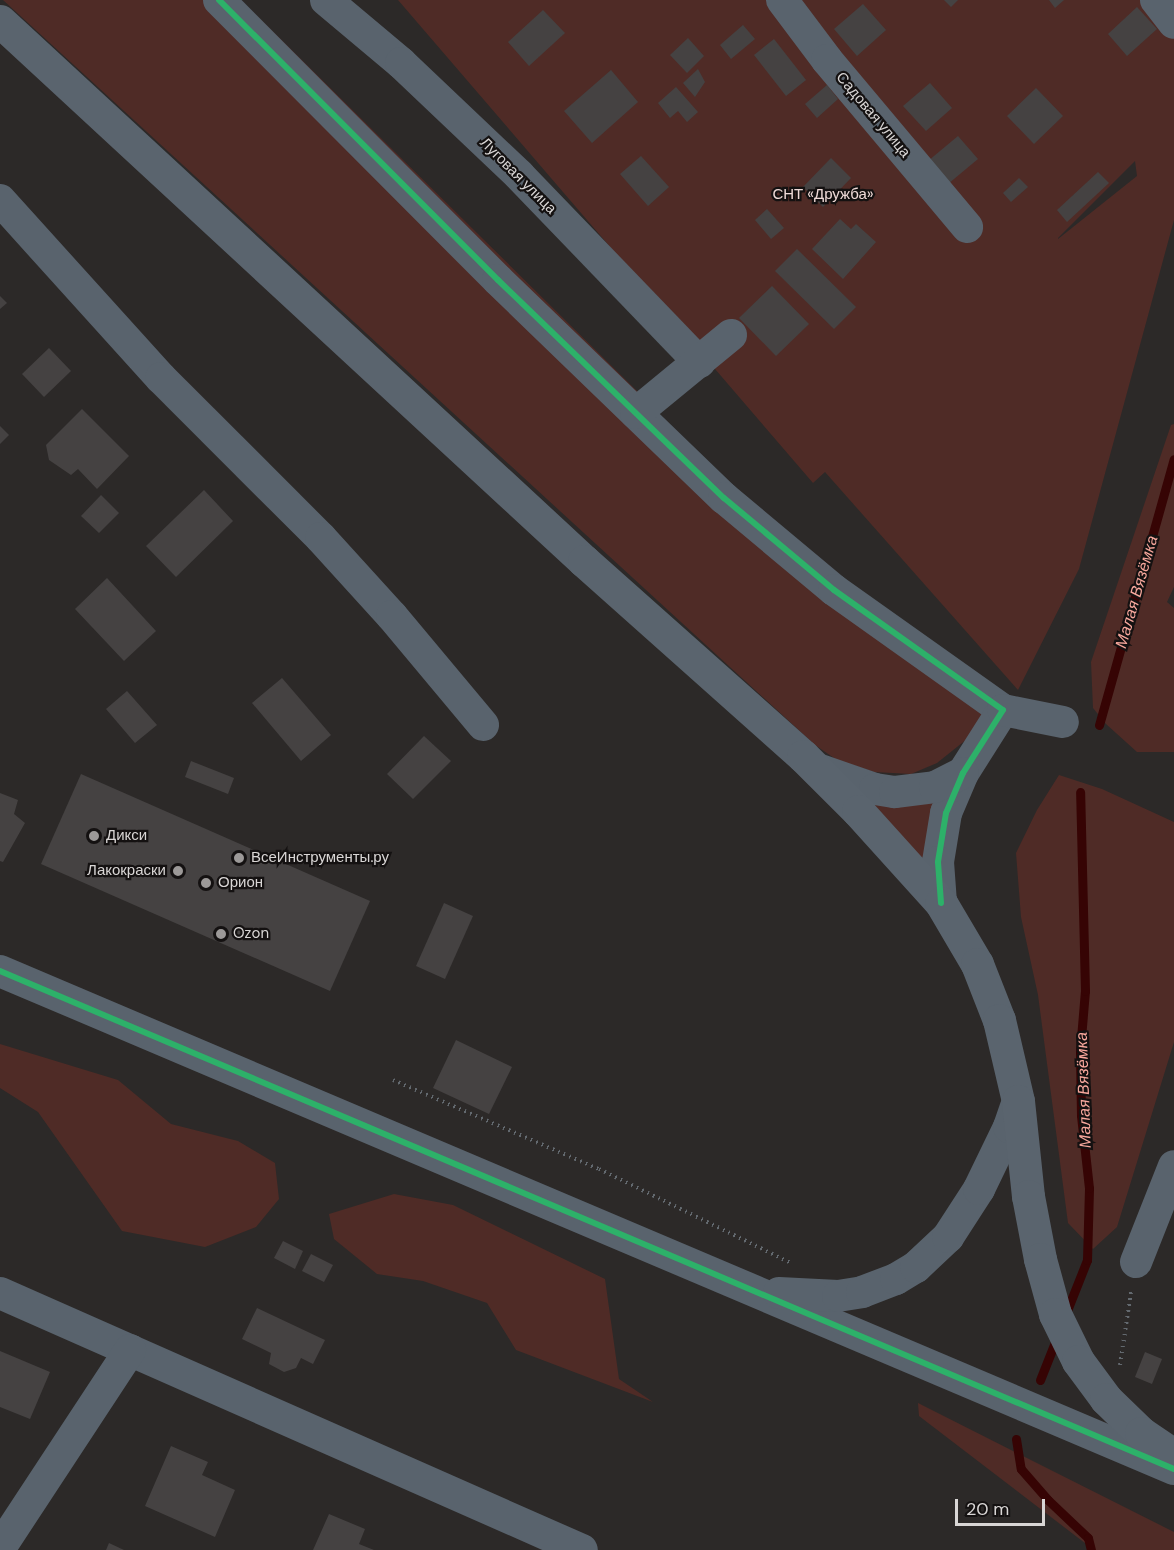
<!DOCTYPE html>
<meta charset="utf-8">
<style>
body{margin:0}
#map{position:relative;width:1174px;height:1550px;overflow:hidden;background:#2c2928;font-family:"DM Sans",sans-serif}
div>[style]{position:absolute}
[style*='--x']{left:calc(var(--x)*1px);top:calc(var(--y)*1px);width:calc(var(--w)*1px);rotate:calc(var(--a)*1deg)}
.green>*{inset:0;background:#4f2b26}
.stream>*{height:9px;margin:-4.5px;padding:0 4.5px;transform-origin:4.5px;border-radius:4.5px;background:#360404}
.building>*{inset:0;background:#454242}
.path>*{height:4px;margin-top:-2px;transform-origin:0;background:repeating-linear-gradient(90deg,#63696f 0 1.5px,transparent 0 6px)}
.minor>*{height:32px;margin:-16px;padding:0 16px;transform-origin:16px;border-radius:16px;background:#59636d}
.major>*{height:33px;margin:-16.5px;padding:0 16.5px;transform-origin:16.5px;border-radius:16.5px;background:#5a646e}
.cycleway>*{height:6px;margin:-3px;padding:0 3px;transform-origin:3px;border-radius:3px;background:#2db169}
.dots>*{width:16px;height:16px;translate:-50% -50%;box-sizing:border-box;border:3px solid #141111;border-radius:50%}
span{translate:-50% -50%;white-space:nowrap;text-align:center;line-height:1.15;-webkit-text-stroke:4.5px #141111;paint-order:stroke}
.street-label{font-size:15px;color:#d9d6d5}
.park-label{font-size:15px;color:#f0dbd8}
.poi-label{font-size:15px;color:#d9d6d5}
.left{translate:0 -50%;text-align:left}
.right{translate:-100% -50%;text-align:right}
.water-label{font-size:16px;color:#f8a89d;font-style:italic}
.scale{position:absolute;left:955px;top:1499px;width:90px;height:27px;box-sizing:border-box;border:3px solid #d9d6d5;border-top:0;padding-left:8px;font-size:18px;line-height:21px;white-space:nowrap;color:#d9d6d5;-webkit-text-stroke:4px #141111;paint-order:stroke}
</style>
<div id="map">
<div class="green">
<div style="clip-path:polygon(3px 0,208px 0,634px 423px,991px 707px,967px 739px,937px 763px,911px 774px,874px 772px,837px 760px,815px 745px)"></div>
<div style="clip-path:polygon(241px 0,638px 392px,634px 396px)"></div>
<div style="clip-path:polygon(evenodd,398px 0,1174px 0,1174px 220px,1079px 569px,1018px 690px,825px 472px,813px 483px,398px 0,1135px 161px,1137px 176px,1058px 239px,1058px 238px,1135px 161px)"></div>
<div style="clip-path:polygon(1174px 424px,1174px 587px,1167px 602px,1174px 608px,1174px 752px,1137px 752px,1106px 724px,1093px 708px,1091px 662px,1171px 425px)"></div>
<div style="clip-path:polygon(1059px 775px,1102px 789px,1174px 822px,1174px 1042px,1117px 1227px,1093px 1249px,1068px 1223px,1038px 995px,1021px 917px,1016px 853px,1037px 810px)"></div>
<div style="clip-path:polygon(865px 794px,935px 795px,931px 871px)"></div>
<div style="clip-path:polygon(0 1044px,118px 1080px,171px 1124px,238px 1141px,275px 1163px,279px 1199px,256px 1227px,205px 1247px,122px 1231px,38px 1112px,0 1088px)"></div>
<div style="clip-path:polygon(394px 1194px,453px 1205px,605px 1279px,619px 1379px,653px 1402px,516px 1350px,487px 1303px,423px 1281px,377px 1274px,334px 1239px,329px 1214px)"></div>
<div style="clip-path:polygon(918px 1403px,1174px 1532px,1174px 1550px,1094px 1550px,919px 1416px)"></div>
</div>
<div class="stream">
<div style="--x:1099;--y:725;--w:276;--a:-74.3"></div>
<div style="--x:1066;--y:1313;--w:57;--a:-68.4"></div>
<div style="--x:1087;--y:1260;--w:72;--a:-88.4"></div>
<div style="--x:1089;--y:1188;--w:73;--a:-96.3"></div>
<div style="--x:1081;--y:1115;--w:65;--a:-90.9"></div>
<div style="--x:1080;--y:1050;--w:59;--a:-85.2"></div>
<div style="--x:1085;--y:991;--w:199;--a:-91.4"></div>
<div style="--x:1040;--y:1380;--w:46;--a:-68.4"></div>
<div style="--x:1016;--y:1439;--w:30;--a:81"></div>
<div style="--x:1021;--y:1469;--w:41;--a:48.9"></div>
<div style="--x:1048;--y:1500;--w:55;--a:43.5"></div>
<div style="--x:1088;--y:1538;--w:12;--a:76"></div>
</div>
<div class="building">
<div style="clip-path:polygon(944px 0,958px 0,951px 7px)"></div>
<div style="clip-path:polygon(1049px 0,1064px 0,1055px 8px)"></div>
<div style="clip-path:polygon(863px 4px,886px 30px,857px 56px,834px 29px)"></div>
<div style="clip-path:polygon(1137px 7px,1157px 29px,1127px 56px,1108px 34px)"></div>
<div style="clip-path:polygon(543px 10px,565px 33px,529px 66px,508px 42px)"></div>
<div style="clip-path:polygon(743px 25px,755px 39px,731px 59px,720px 45px)"></div>
<div style="clip-path:polygon(688px 38px,704px 56px,687px 73px,670px 55px)"></div>
<div style="clip-path:polygon(774px 39px,806px 80px,786px 96px,754px 55px)"></div>
<div style="clip-path:polygon(698px 69px,705px 82px,695px 97px,683px 83px)"></div>
<div style="clip-path:polygon(611px 70px,638px 102px,592px 143px,564px 111px)"></div>
<div style="clip-path:polygon(930px 83px,952px 108px,926px 131px,903px 106px)"></div>
<div style="clip-path:polygon(827px 85px,838px 99px,817px 118px,805px 104px)"></div>
<div style="clip-path:polygon(676px 87px,698px 112px,687px 122px,678px 111px,670px 118px,658px 103px)"></div>
<div style="clip-path:polygon(1036px 88px,1063px 116px,1034px 144px,1007px 116px)"></div>
<div style="clip-path:polygon(958px 136px,978px 159px,948px 184px,928px 161px)"></div>
<div style="clip-path:polygon(641px 156px,669px 187px,648px 206px,620px 174px)"></div>
<div style="clip-path:polygon(831px 158px,851px 178px,823px 207px,803px 187px)"></div>
<div style="clip-path:polygon(1098px 172px,1109px 183px,1067px 222px,1057px 210px)"></div>
<div style="clip-path:polygon(1019px 178px,1028px 187px,1011px 202px,1003px 193px)"></div>
<div style="clip-path:polygon(767px 209px,784px 228px,771px 239px,755px 220px)"></div>
<div style="clip-path:polygon(840px 219px,851px 229px,856px 224px,876px 242px,843px 279px,812px 249px)"></div>
<div style="clip-path:polygon(797px 249px,856px 307px,834px 329px,775px 271px)"></div>
<div style="clip-path:polygon(772px 286px,809px 324px,776px 356px,739px 318px)"></div>
<div style="clip-path:polygon(0 296px,7px 303px,0 309px)"></div>
<div style="clip-path:polygon(49px 348px,71px 371px,44px 397px,22px 374px)"></div>
<div style="clip-path:polygon(82px 409px,129px 456px,97px 489px,78px 469px,71px 475px,49px 460px,46px 445px)"></div>
<div style="clip-path:polygon(0 426px,9px 435px,0 444px)"></div>
<div style="clip-path:polygon(204px 490px,233px 521px,176px 577px,146px 546px)"></div>
<div style="clip-path:polygon(101px 495px,119px 513px,99px 533px,81px 516px)"></div>
<div style="clip-path:polygon(107px 578px,156px 631px,124px 661px,75px 609px)"></div>
<div style="clip-path:polygon(282px 678px,331px 735px,301px 761px,252px 703px)"></div>
<div style="clip-path:polygon(127px 691px,157px 725px,135px 743px,106px 709px)"></div>
<div style="clip-path:polygon(424px 736px,451px 761px,413px 799px,387px 774px)"></div>
<div style="clip-path:polygon(191px 761px,234px 778px,228px 794px,185px 777px)"></div>
<div style="clip-path:polygon(81px 774px,370px 901px,330px 991px,41px 864px)"></div>
<div style="clip-path:polygon(0 793px,18px 800px,14px 814px,25px 823px,3px 862px,0 861px)"></div>
<div style="clip-path:polygon(444px 903px,473px 916px,445px 979px,416px 966px)"></div>
<div style="clip-path:polygon(456px 1040px,512px 1067px,489px 1114px,433px 1088px)"></div>
<div style="clip-path:polygon(283px 1241px,303px 1251px,295px 1269px,274px 1258px)"></div>
<div style="clip-path:polygon(311px 1254px,333px 1265px,324px 1282px,302px 1271px)"></div>
<div style="clip-path:polygon(257px 1308px,325px 1340px,313px 1364px,301px 1358px,296px 1368px,284px 1372px,269px 1364px,271px 1353px,242px 1339px)"></div>
<div style="clip-path:polygon(0 1351px,50px 1372px,30px 1419px,0 1407px)"></div>
<div style="clip-path:polygon(1145px 1352px,1162px 1359px,1152px 1384px,1135px 1377px)"></div>
<div style="clip-path:polygon(171px 1446px,208px 1462px,202px 1475px,235px 1490px,215px 1537px,145px 1506px)"></div>
<div style="clip-path:polygon(329px 1514px,365px 1529px,359px 1544px,374px 1550px,313px 1550px)"></div>
<div style="clip-path:polygon(109px 1543px,124px 1550px,106px 1550px)"></div>
</div>
<div class="path">
<div style="--x:393;--y:1080;--w:224;--a:23.4"></div>
<div style="--x:599;--y:1169;--w:212;--a:26.1"></div>
<div style="--x:1120;--y:1365;--w:74;--a:-81.4"></div>
</div>
<div class="minor">
<div style="--x:219;--y:0;--w:395;--a:45.1"></div>
<div style="--x:498;--y:280;--w:314;--a:44"></div>
<div style="--x:724;--y:498;--w:143;--a:39.9"></div>
<div style="--x:834;--y:590;--w:207;--a:35.4"></div>
<div style="--x:1003;--y:710;--w:75;--a:122.4"></div>
<div style="--x:963;--y:773;--w:43;--a:113"></div>
<div style="--x:946;--y:813;--w:50;--a:99.3"></div>
<div style="--x:938;--y:862;--w:41;--a:85.8"></div>
<div style="--x:326;--y:0;--w:98;--a:40"></div>
<div style="--x:401;--y:63;--w:163;--a:43.5"></div>
<div style="--x:519;--y:175;--w:260;--a:46.1"></div>
<div style="--x:782;--y:0;--w:75;--a:53.1"></div>
<div style="--x:827;--y:60;--w:218;--a:50"></div>
<div style="--x:1156;--y:0;--w:29;--a:52"></div>
<div style="--x:0;--y:200;--w:240;--a:47.9"></div>
<div style="--x:161;--y:378;--w:226;--a:45"></div>
<div style="--x:321;--y:538;--w:105;--a:47.7"></div>
<div style="--x:392;--y:616;--w:142;--a:50.1"></div>
<div style="--x:636;--y:413;--w:123;--a:-39.4"></div>
<div style="--x:1003;--y:710;--w:61;--a:11.3"></div>
<div style="--x:817;--y:769;--w:61;--a:19"></div>
<div style="--x:875;--y:789;--w:20;--a:9"></div>
<div style="--x:895;--y:792;--w:40;--a:-7.1"></div>
<div style="--x:935;--y:787;--w:31;--a:-27"></div>
<div style="--x:0;--y:971;--w:1275;--a:22.99"></div>
<div style="--x:1136;--y:1262;--w:103;--a:-68.4"></div>
<div style="--x:0;--y:1293;--w:636;--a:23.83"></div>
<div style="--x:779;--y:1293;--w:59;--a:2.9"></div>
<div style="--x:838;--y:1296;--w:24;--a:-9"></div>
<div style="--x:862;--y:1292;--w:36;--a:-21"></div>
<div style="--x:896;--y:1279;--w:23;--a:-31"></div>
<div style="--x:916;--y:1267;--w:44;--a:-43.2"></div>
<div style="--x:948;--y:1237;--w:57;--a:-57.1"></div>
<div style="--x:979;--y:1189;--w:69;--a:-64.2"></div>
<div style="--x:1009;--y:1127;--w:28;--a:-71"></div>
<div style="--x:0;--y:1548;--w:237;--a:-56.7"></div>
</div>
<div class="major">
<div style="--x:0;--y:21;--w:795;--a:42.76"></div>
<div style="--x:584;--y:561;--w:293;--a:41.7"></div>
<div style="--x:803;--y:756;--w:78;--a:45"></div>
<div style="--x:858;--y:811;--w:124;--a:47.9"></div>
<div style="--x:941;--y:903;--w:71;--a:59.5"></div>
<div style="--x:977;--y:964;--w:60;--a:68.6"></div>
<div style="--x:999;--y:1020;--w:83;--a:76.8"></div>
<div style="--x:1018;--y:1101;--w:96;--a:84"></div>
<div style="--x:1028;--y:1196;--w:64;--a:79.2"></div>
<div style="--x:1040;--y:1259;--w:57;--a:74.7"></div>
<div style="--x:1055;--y:1314;--w:52;--a:63.9"></div>
<div style="--x:1078;--y:1361;--w:47;--a:53.6"></div>
<div style="--x:1106;--y:1399;--w:49;--a:44.2"></div>
<div style="--x:1141;--y:1433;--w:40;--a:34"></div>
</div>
<div class="cycleway">
<div style="--x:219;--y:0;--w:395;--a:45.1"></div>
<div style="--x:498;--y:280;--w:314;--a:44"></div>
<div style="--x:724;--y:498;--w:143;--a:39.9"></div>
<div style="--x:834;--y:590;--w:207;--a:35.4"></div>
<div style="--x:1003;--y:710;--w:75;--a:122.4"></div>
<div style="--x:963;--y:773;--w:43;--a:113"></div>
<div style="--x:946;--y:813;--w:50;--a:99.3"></div>
<div style="--x:938;--y:862;--w:41;--a:85.8"></div>
<div style="--x:0;--y:971;--w:1275;--a:22.99"></div>
</div>
<div class="dots">
<div style="left:94px;top:836px;background:#9c9998"></div>
<div style="left:239px;top:858px;background:#9c9998"></div>
<div style="left:178px;top:871px;background:#9c9998"></div>
<div style="left:206px;top:883px;background:#9c9998"></div>
<div style="left:221px;top:934px;background:#9c9998"></div>
</div>
<div class="street-label">
<span style="left:873px;top:115px;rotate:50deg">Садовая улица</span>
<span style="left:518px;top:176px;rotate:45deg">Луговая улица</span>
</div>
<div class="park-label">
<span style="left:823px;top:195px">СНТ «Дружба»</span>
</div>
<div class="poi-label">
<span class="left" style="left:106px;top:836px">Дикси</span>
<span class="left" style="left:251px;top:858px">ВсеИнструменты.ру</span>
<span class="right" style="left:166px;top:871px">Лакокраски</span>
<span class="left" style="left:218px;top:883px">Орион</span>
<span class="left" style="left:233px;top:934px">Ozon</span>
</div>
<div class="water-label">
<span style="left:1137px;top:592px;rotate:-74deg">Малая Вязёмка</span>
<span style="left:1084px;top:1090px;rotate:-92deg">Малая Вязёмка</span>
</div>
<div class="scale">20 m</div>
</div>
